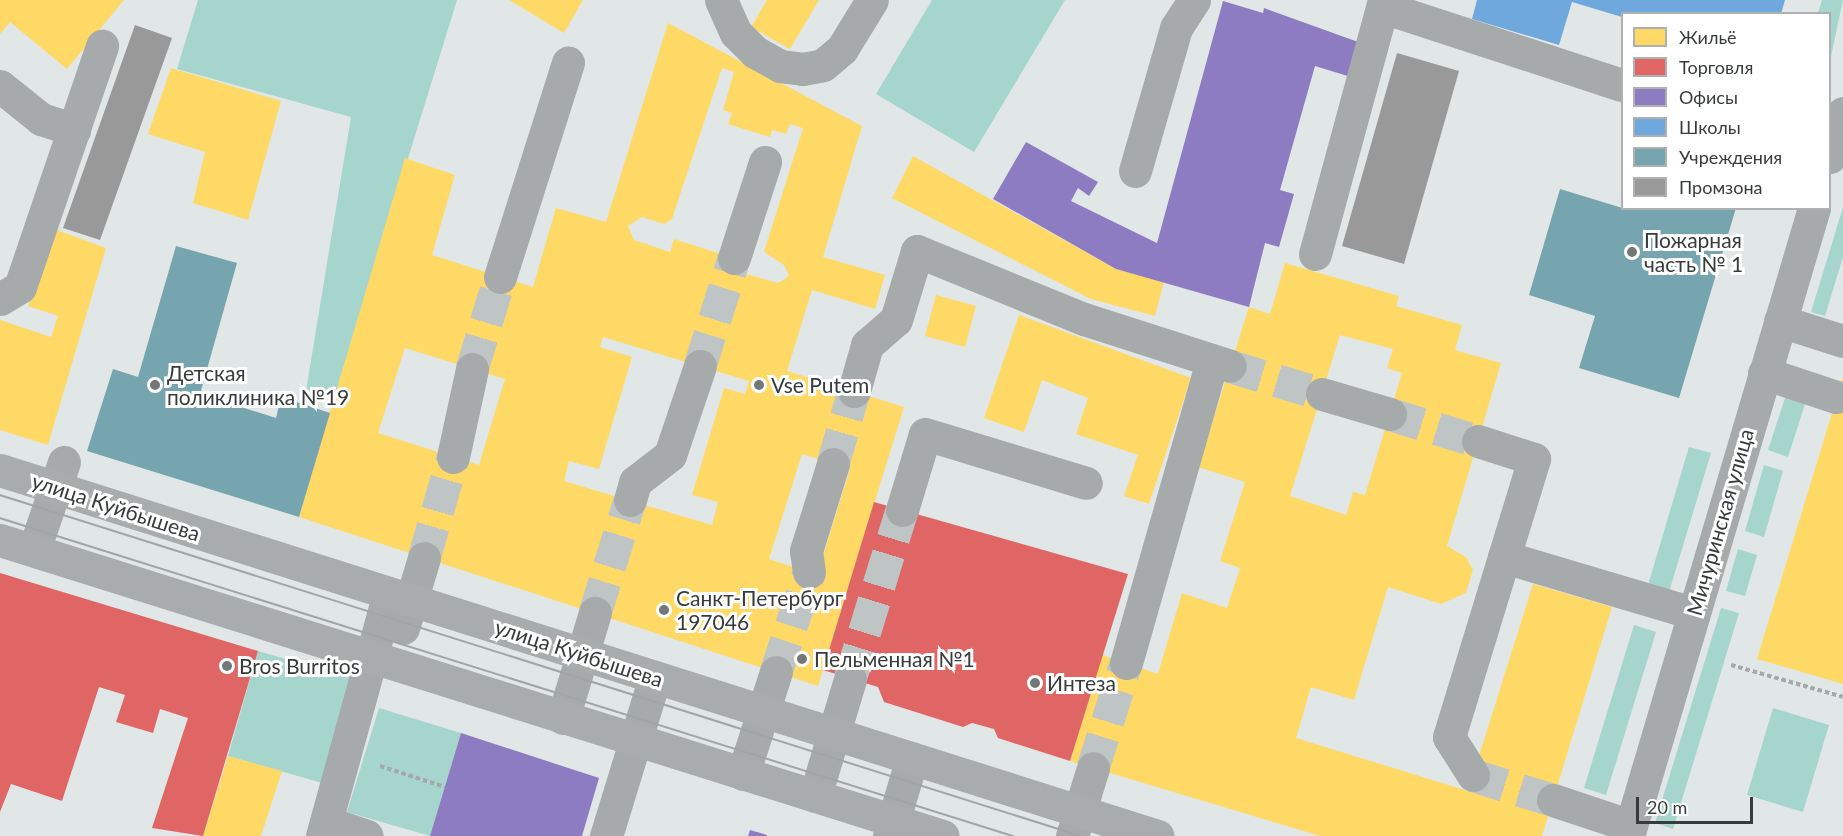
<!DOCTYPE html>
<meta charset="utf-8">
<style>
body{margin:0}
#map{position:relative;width:1843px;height:836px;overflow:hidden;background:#e1e7e6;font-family:Lato,sans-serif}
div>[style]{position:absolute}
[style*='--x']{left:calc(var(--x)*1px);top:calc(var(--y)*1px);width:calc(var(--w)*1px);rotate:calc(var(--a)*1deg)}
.green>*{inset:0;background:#a6d5ce}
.homes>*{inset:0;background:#ffd966}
.shops>*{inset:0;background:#e06666}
.offices>*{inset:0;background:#8e7cc3}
.schools>*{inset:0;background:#6fa8dc}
.public>*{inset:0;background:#76a5af}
.industry>*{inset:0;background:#999}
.minor-tunnel>*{height:33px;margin-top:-16.5px;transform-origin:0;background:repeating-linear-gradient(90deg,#bfc5c4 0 33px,transparent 0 49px)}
.path>*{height:4px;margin-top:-2px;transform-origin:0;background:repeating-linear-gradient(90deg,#a5a8a8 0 4.5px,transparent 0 7.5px)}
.minor>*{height:33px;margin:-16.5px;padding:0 16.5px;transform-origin:16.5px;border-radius:16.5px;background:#a7aaaa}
.major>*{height:33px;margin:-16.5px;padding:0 16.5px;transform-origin:16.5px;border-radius:16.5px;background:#a9acac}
.tram>*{height:1.5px;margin:-0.75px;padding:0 0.75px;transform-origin:0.75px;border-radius:0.75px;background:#a1a5a5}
.dots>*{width:16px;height:16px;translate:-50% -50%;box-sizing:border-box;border:3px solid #fff;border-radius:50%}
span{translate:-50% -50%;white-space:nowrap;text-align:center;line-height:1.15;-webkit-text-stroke:6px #fff;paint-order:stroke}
.poi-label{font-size:21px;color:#373c3b}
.left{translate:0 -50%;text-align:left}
.street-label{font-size:21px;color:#373c3b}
.legend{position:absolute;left:1621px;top:12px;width:210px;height:198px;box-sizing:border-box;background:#fff;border:2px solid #afb1b1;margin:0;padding:8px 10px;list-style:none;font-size:18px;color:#373c3b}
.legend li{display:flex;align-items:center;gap:12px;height:30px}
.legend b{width:30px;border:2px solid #afb1b1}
.scale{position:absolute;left:1636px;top:797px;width:117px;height:27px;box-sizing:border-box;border:3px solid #373c3b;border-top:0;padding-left:8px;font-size:18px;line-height:21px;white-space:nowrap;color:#373c3b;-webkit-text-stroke:4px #fff;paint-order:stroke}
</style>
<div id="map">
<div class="green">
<div style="clip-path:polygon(198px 0,457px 0,334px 398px,306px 391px,351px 117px,177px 69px)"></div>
<div style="clip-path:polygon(932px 0,1065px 0,974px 152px,876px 94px)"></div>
<div style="clip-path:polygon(1822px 0,1843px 0,1830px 61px,1830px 14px,1818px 13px)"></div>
<div style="clip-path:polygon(1843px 207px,1843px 257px,1825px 316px,1811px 312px)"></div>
<div style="clip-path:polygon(1786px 395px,1806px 401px,1788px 457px,1768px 450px)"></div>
<div style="clip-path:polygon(1689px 447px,1711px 453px,1669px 592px,1648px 585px)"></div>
<div style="clip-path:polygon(1764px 465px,1783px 471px,1764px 537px,1745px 531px)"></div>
<div style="clip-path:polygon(1738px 549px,1757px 555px,1745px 596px,1726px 591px)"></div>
<div style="clip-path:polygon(1721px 608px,1739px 613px,1673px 829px,1655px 823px)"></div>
<div style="clip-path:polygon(1634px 625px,1656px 632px,1606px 795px,1584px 788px)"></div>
<div style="clip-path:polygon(258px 651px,352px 678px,322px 783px,228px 756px)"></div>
<div style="clip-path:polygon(379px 708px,461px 733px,430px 836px,347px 812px)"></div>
<div style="clip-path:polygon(1773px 708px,1829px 725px,1803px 812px,1747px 795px)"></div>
</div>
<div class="homes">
<div style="clip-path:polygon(0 0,124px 0,67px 69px,10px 22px,0 34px)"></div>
<div style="clip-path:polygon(509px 0,583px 0,564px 33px)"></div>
<div style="clip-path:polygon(767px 0,819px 0,790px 49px,751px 27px)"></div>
<div style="clip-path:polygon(evenodd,668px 23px,862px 126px,823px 257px,885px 275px,875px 309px,812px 290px,787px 371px,904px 407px,818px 686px,299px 517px,405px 158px,455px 175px,432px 255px,533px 287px,556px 208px,606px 222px,668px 23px,722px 68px,734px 72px,723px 110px,732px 113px,728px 124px,770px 137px,772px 130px,786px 134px,790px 124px,803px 128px,764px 252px,784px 265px,789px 276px,778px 283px,746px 274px,749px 263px,674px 239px,670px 252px,634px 240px,628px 226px,642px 217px,664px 224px,672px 219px,722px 68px,668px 23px,603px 337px,749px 381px,745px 394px,724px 388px,692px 495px,718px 502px,712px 525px,564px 481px,569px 461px,599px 469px,632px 357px,600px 347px,603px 337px,668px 23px,405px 348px,505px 379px,479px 465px,378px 433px,405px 348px,668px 23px,802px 454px,850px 469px,817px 575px,769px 559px,802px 454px)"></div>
<div style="clip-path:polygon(171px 68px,281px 101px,248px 220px,193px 203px,205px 152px,148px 134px)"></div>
<div style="clip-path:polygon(913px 156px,1116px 269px,1164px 282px,1155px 316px,1091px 299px,892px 198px)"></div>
<div style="clip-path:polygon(54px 229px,106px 248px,48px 445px,0 430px,0 320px,51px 337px,58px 316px,28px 306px)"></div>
<div style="clip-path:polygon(evenodd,1285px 263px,1399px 296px,1396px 306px,1462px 325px,1455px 350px,1501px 363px,1447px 546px,1466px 557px,1473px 570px,1466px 593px,1441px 604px,1388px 587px,1354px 700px,1311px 687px,1296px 738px,1468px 791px,1533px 584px,1612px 607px,1542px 836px,1320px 836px,1070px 761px,1102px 655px,1158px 674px,1182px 593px,1227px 608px,1240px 568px,1220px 561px,1245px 482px,1198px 467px,1249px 307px,1270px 314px,1285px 263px,1340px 335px,1393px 349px,1387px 368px,1402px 373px,1365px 495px,1353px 492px,1346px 515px,1290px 496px,1340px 335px)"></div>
<div style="clip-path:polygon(936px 295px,976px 306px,965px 347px,925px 336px)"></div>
<div style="clip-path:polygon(1019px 315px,1191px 378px,1149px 504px,1124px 496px,1138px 455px,1076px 434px,1088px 398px,1042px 380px,1024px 432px,984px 418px)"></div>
<div style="clip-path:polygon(1843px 377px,1843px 684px,1757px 659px)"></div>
<div style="clip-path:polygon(228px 756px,282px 771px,261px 836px,203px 836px)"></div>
</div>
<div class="shops">
<div style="clip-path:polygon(874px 502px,1128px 574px,1070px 761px,998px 738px,994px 729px,972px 723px,963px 727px,884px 702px,878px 687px,823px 670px)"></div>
<div style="clip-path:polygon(0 573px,258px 651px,203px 836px,152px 828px,188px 718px,160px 709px,153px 733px,116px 722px,125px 695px,99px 687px,62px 801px,11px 784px,0 812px)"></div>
</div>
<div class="offices">
<div style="clip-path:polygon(1223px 1px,1263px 13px,1264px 8px,1361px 43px,1351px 77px,1315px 66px,1280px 190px,1294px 194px,1279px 247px,1265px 243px,1249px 307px,1116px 269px,993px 199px,1026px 142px,1098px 182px,1089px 196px,1078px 188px,1071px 201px,1157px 243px)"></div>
<div style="clip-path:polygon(461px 733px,599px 778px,582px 836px,430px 836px)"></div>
<div style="clip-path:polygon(750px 830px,767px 835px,767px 836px,748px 836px)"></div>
</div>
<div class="schools">
<div style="clip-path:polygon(1477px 0,1785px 0,1781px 14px,1622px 17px,1572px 2px,1559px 45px,1472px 19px)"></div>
</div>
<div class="public">
<div style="clip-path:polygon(1560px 189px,1629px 210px,1736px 208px,1679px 398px,1579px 368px,1595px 316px,1529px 295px)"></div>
<div style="clip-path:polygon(176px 246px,237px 263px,200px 394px,276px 418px,281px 397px,330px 413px,299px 517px,87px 451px,113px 369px,138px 377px)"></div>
</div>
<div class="industry">
<div style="clip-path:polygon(135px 25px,172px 38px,100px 240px,63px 228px)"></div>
<div style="clip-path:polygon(1397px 53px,1459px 71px,1404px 264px,1342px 246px)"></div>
</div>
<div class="minor-tunnel">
<div style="--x:700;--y:366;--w:113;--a:-72.5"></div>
<div style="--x:1230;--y:366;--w:96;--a:16.9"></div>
<div style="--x:472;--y:369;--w:96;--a:-73.1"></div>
<div style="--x:1390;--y:414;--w:92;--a:17.1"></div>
<div style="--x:833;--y:464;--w:76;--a:-74"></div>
<div style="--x:424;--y:558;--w:105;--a:-74"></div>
<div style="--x:595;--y:613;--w:118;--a:-72.8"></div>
<div style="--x:776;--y:672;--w:105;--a:-71.7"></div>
<div style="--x:850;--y:679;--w:177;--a:-72.9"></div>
<div style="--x:1093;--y:768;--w:110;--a:-72.6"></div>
<div style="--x:1473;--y:775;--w:84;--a:17.4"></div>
</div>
<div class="path">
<div style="--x:1731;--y:665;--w:116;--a:15.9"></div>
<div style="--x:380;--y:766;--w:68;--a:17.9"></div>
</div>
<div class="minor">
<div style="--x:721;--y:0;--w:36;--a:66"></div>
<div style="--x:736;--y:33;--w:27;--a:45"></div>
<div style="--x:755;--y:52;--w:29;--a:29"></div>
<div style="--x:780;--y:66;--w:23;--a:7"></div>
<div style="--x:803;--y:69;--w:20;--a:-11"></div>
<div style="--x:823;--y:65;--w:25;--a:-40"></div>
<div style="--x:842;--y:49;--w:57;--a:-58.5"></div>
<div style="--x:1383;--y:7;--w:251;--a:18.1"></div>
<div style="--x:0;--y:86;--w:53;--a:38.8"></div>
<div style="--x:41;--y:119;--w:35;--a:18"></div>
<div style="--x:1830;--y:157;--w:46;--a:-73.5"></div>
<div style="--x:1135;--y:171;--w:149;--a:-74"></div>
<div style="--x:1176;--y:28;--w:33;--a:-57"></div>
<div style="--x:1315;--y:254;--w:263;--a:-74.8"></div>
<div style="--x:734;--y:258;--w:101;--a:-72.1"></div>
<div style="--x:500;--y:277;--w:225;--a:-72.4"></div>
<div style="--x:0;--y:299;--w:23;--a:-31"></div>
<div style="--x:20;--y:287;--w:255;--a:-71.2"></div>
<div style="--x:1780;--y:321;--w:66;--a:17.6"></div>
<div style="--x:1764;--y:373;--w:76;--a:18.4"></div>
<div style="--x:854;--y:391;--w:48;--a:-74.2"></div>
<div style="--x:867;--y:345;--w:38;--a:-41"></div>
<div style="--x:896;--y:320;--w:72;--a:-73.1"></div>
<div style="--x:917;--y:251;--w:180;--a:22.2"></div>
<div style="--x:1084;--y:319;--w:153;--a:17.8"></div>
<div style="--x:1322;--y:394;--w:71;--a:16.4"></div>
<div style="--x:1478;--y:441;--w:59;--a:17.8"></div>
<div style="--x:1534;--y:459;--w:102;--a:107"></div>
<div style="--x:1504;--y:557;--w:197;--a:16.5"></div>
<div style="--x:453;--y:457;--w:90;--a:-77.8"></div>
<div style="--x:630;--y:500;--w:19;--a:-74"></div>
<div style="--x:635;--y:482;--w:44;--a:-37.6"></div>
<div style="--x:670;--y:455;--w:94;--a:-71.4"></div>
<div style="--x:902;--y:510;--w:79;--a:-73.2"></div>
<div style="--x:925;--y:434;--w:168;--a:16.9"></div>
<div style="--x:34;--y:550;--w:93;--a:-71.2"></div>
<div style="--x:809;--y:572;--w:21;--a:-98"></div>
<div style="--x:806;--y:551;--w:91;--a:-72.8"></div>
<div style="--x:403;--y:628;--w:73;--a:-73.3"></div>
<div style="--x:1126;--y:663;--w:314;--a:-74.1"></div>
<div style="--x:563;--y:718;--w:110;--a:-73.1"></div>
<div style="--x:743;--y:774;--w:107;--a:-72.1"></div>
<div style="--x:1473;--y:775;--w:45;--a:-122.3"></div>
<div style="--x:1449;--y:737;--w:188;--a:-73"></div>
<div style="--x:815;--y:796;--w:122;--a:-73.3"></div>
<div style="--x:1553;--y:800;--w:82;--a:18.4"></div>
<div style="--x:326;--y:822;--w:43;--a:18.9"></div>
<div style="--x:322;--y:836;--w:252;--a:-74.6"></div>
<div style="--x:606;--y:836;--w:166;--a:-72.9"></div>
<div style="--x:889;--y:836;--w:81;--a:-73.6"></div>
<div style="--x:1072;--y:836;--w:71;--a:-72.8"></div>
<div style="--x:1628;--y:836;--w:655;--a:-73.5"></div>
</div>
<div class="major">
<div style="--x:0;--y:470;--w:1214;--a:17.54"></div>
<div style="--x:0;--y:540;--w:988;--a:17.43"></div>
</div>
<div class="tram">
<div style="--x:0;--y:495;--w:1134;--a:17.51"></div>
<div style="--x:0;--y:518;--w:1062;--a:17.43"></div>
</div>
<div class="dots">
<div style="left:1632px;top:252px;background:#727877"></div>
<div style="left:155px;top:385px;background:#727877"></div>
<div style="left:759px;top:385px;background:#727877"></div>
<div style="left:664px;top:610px;background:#727877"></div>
<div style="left:802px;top:659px;background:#727877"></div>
<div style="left:227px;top:666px;background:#727877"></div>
<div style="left:1035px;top:683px;background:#727877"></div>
</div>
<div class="poi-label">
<span class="left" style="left:1644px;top:252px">Пожарная<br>часть № 1</span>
<span class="left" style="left:167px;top:385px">Детская<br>поликлиника №19</span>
<span class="left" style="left:771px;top:385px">Vse Putem</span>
<span class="left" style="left:676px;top:610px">Санкт-Петербург<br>197046</span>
<span class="left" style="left:814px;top:659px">Пельменная №1</span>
<span class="left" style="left:239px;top:666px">Bros Burritos</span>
<span class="left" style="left:1047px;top:683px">Интеза</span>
</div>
<div class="street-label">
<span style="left:116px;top:507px;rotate:18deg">улица Куйбышева</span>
<span style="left:1720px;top:522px;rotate:-74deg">Мичуринская улица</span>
<span style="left:579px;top:653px;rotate:18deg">улица Куйбышева</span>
</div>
<ul class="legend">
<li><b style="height:16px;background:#ffd966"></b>Жильё</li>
<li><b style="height:16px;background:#e06666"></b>Торговля</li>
<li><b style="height:16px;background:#8e7cc3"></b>Офисы</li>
<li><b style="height:16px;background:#6fa8dc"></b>Школы</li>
<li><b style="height:16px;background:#76a5af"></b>Учреждения</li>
<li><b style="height:16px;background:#999"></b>Промзона</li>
</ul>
<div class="scale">20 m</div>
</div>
